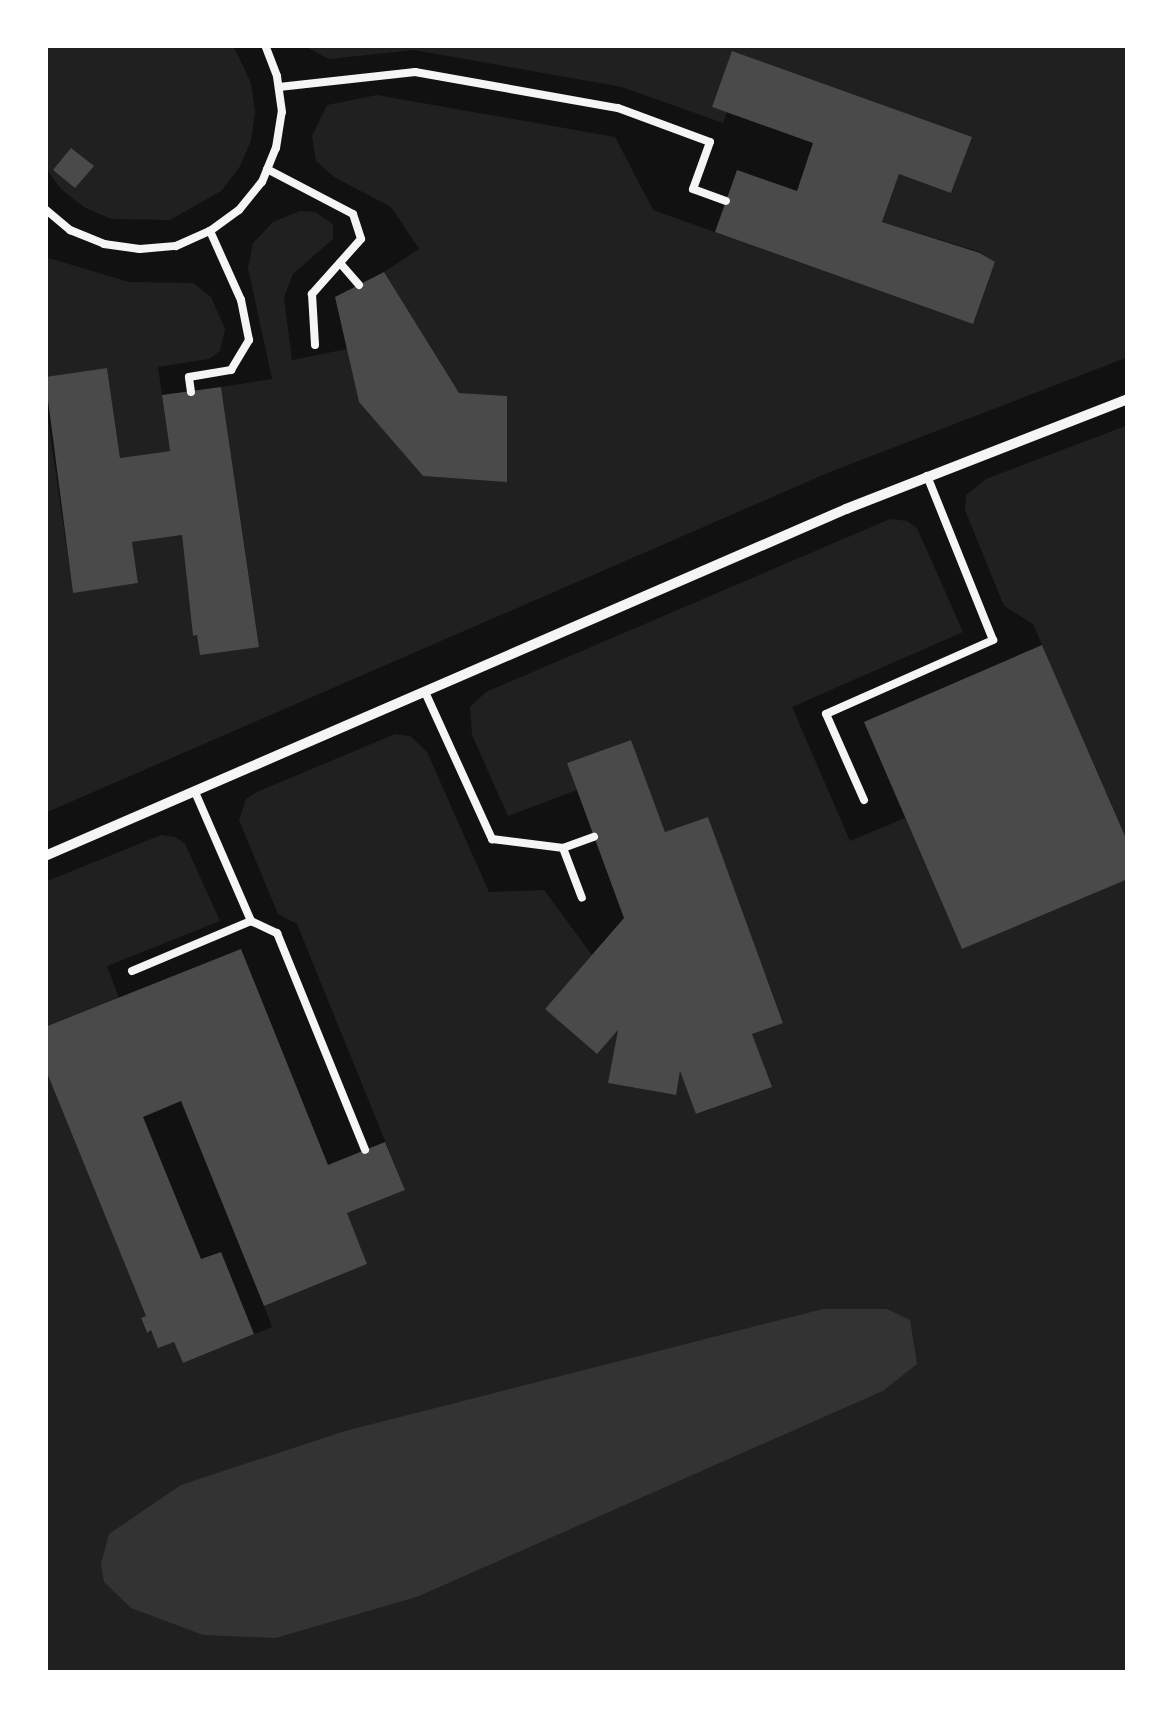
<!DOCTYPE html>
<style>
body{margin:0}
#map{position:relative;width:1173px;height:1718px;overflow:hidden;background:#111;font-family:"PT Sans Narrow",sans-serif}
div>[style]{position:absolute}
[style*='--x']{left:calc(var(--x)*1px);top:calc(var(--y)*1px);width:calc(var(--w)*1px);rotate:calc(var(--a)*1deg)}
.green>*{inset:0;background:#202020}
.water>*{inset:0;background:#333}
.building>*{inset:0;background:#4a4a4a}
.service>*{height:8px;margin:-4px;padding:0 4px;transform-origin:4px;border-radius:4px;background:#f5f5f5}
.minor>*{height:10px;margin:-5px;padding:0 5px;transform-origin:5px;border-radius:5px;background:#f5f5f5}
span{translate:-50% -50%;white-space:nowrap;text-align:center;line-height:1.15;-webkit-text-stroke:10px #fff;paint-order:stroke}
.frame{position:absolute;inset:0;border:48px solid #fff;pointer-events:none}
</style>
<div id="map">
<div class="green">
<div style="clip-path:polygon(51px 45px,233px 45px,251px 83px,255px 112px,251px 141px,239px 168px,221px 191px,170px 220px,111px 219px,84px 207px,61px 189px,45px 167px,45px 53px)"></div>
<div style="clip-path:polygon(302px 45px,1128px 45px,1128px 357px,830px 472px,45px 813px,45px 398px,73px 592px,138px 583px,132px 542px,182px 535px,193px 635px,259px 646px,221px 387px,272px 379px,248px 268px,253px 243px,273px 222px,300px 211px,315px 212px,333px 224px,333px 239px,293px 274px,284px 297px,292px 360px,347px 349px,359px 402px,423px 476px,507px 481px,507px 396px,459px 393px,446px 373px,384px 272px,419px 249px,391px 207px,334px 177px,316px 161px,312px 136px,327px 105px,377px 95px,615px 137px,653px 210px,973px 324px,995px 263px,980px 252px,882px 222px,899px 174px,952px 192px,971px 137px,733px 52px,712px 107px,727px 112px,723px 123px,622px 87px,414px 50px,329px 59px)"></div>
<div style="clip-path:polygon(45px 257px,129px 282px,193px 283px,211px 297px,225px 329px,220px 351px,209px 359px,158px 367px,170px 451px,120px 458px,107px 368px,45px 377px)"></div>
<div style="clip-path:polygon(1128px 425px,1128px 843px,1033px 624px,1004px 606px,965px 510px,966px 495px,986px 479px)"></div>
<div style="clip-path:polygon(evenodd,890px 519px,907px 521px,917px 528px,963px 632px,792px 707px,850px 841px,905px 818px,962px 949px,1128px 879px,1128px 1673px,45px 1673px,45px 1068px,146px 1316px,141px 1319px,146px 1332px,151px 1330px,174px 1342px,183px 1363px,272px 1327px,264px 1306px,367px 1264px,347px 1213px,405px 1190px,297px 924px,278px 914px,239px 820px,246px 799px,257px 792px,395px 734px,410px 736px,427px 752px,489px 892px,544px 890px,592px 955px,545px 1009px,596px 1053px,618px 1030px,609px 1083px,675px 1095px,680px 1071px,697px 1114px,771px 1087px,752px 1034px,783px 1022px,708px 817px,665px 832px,631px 740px,567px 763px,577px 790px,508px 816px,472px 735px,470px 707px,486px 692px,890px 519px,552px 1381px,883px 1391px,417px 1597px,276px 1638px,345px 1431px,552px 1381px)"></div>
<div style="clip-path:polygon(161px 835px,175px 837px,185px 844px,220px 921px,107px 966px,119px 998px,45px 1027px,45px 882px)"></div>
</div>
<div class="water">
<div style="clip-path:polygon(823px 1309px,887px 1309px,910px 1320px,917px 1364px,883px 1391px,417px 1597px,276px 1638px,203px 1635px,131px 1608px,104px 1582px,101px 1564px,109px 1534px,181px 1485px,345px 1431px)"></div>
</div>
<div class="building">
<div style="clip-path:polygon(732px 51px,972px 137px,951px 193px,899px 174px,882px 222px,980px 253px,995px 262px,973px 324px,715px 232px,737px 170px,797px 191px,813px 143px,712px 107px)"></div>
<div style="clip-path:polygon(71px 148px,94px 166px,75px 188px,53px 170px)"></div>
<div style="clip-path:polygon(384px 272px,459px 393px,507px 396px,507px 482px,423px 476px,359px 402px,335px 297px)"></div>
<div style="clip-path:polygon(107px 368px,120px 458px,170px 451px,162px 395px,221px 387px,259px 647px,200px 655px,197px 635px,193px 636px,182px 535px,132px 542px,138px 583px,73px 593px,45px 377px)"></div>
<div style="clip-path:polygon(1042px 645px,1128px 843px,1128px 879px,962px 949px,864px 722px)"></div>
<div style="clip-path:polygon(631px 740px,665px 832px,708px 817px,783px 1023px,752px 1034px,772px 1087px,696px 1114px,680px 1071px,676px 1095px,608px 1083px,618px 1030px,597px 1054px,545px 1009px,624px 918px,567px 763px)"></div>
<div style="clip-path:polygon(241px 949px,328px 1165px,385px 1142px,405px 1190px,347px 1213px,367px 1264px,264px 1306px,181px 1101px,143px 1117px,201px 1259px,221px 1252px,254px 1334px,183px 1363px,174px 1342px,158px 1348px,151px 1330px,147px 1333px,141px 1318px,146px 1316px,45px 1068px,45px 1027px)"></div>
</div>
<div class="service">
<div style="--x:279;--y:87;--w:137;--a:-6.3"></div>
<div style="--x:415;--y:72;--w:206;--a:10.1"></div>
<div style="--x:618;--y:108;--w:98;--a:20.3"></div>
<div style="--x:710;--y:142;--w:50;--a:109.9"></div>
<div style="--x:693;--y:189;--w:35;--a:20"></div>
<div style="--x:267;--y:169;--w:97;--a:27.6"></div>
<div style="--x:353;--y:214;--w:26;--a:72"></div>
<div style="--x:361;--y:239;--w:74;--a:131.7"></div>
<div style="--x:312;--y:294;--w:51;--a:86.6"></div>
<div style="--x:45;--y:209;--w:33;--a:40"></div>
<div style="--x:70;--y:230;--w:37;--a:22"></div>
<div style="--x:104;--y:244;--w:36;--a:8"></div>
<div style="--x:140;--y:249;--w:36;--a:-5"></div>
<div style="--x:176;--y:246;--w:37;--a:-24"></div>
<div style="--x:210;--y:231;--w:36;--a:-36"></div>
<div style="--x:239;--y:210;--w:36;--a:-51"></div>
<div style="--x:262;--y:182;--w:37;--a:-68"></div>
<div style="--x:276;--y:148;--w:36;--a:-81"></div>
<div style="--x:282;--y:112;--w:36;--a:-98"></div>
<div style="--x:277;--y:76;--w:33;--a:-111"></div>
<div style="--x:340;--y:263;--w:29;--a:49"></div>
<div style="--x:191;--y:392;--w:15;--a:-98"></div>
<div style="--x:189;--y:377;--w:43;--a:-9.5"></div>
<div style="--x:231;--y:370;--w:35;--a:-59"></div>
<div style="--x:249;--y:340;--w:41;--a:-101.3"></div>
<div style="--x:241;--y:300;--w:76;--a:-114.2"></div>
<div style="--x:425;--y:692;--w:162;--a:65.5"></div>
<div style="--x:492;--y:839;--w:72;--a:7.2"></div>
<div style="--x:563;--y:848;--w:53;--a:69.2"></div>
<div style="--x:195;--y:792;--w:141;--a:66.5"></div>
<div style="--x:251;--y:921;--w:29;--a:25"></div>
<div style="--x:277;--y:933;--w:234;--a:67.9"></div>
<div style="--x:864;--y:800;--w:94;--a:-113.8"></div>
<div style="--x:826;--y:714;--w:183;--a:-23.9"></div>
<div style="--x:993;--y:640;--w:177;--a:-111.9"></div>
<div style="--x:563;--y:848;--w:33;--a:-20"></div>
<div style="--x:132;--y:971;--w:129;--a:-22.8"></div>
</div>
<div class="minor">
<div style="--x:45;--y:856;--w:873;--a:-23.42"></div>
<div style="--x:846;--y:509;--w:303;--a:-21.3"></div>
</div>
<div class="frame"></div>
</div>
